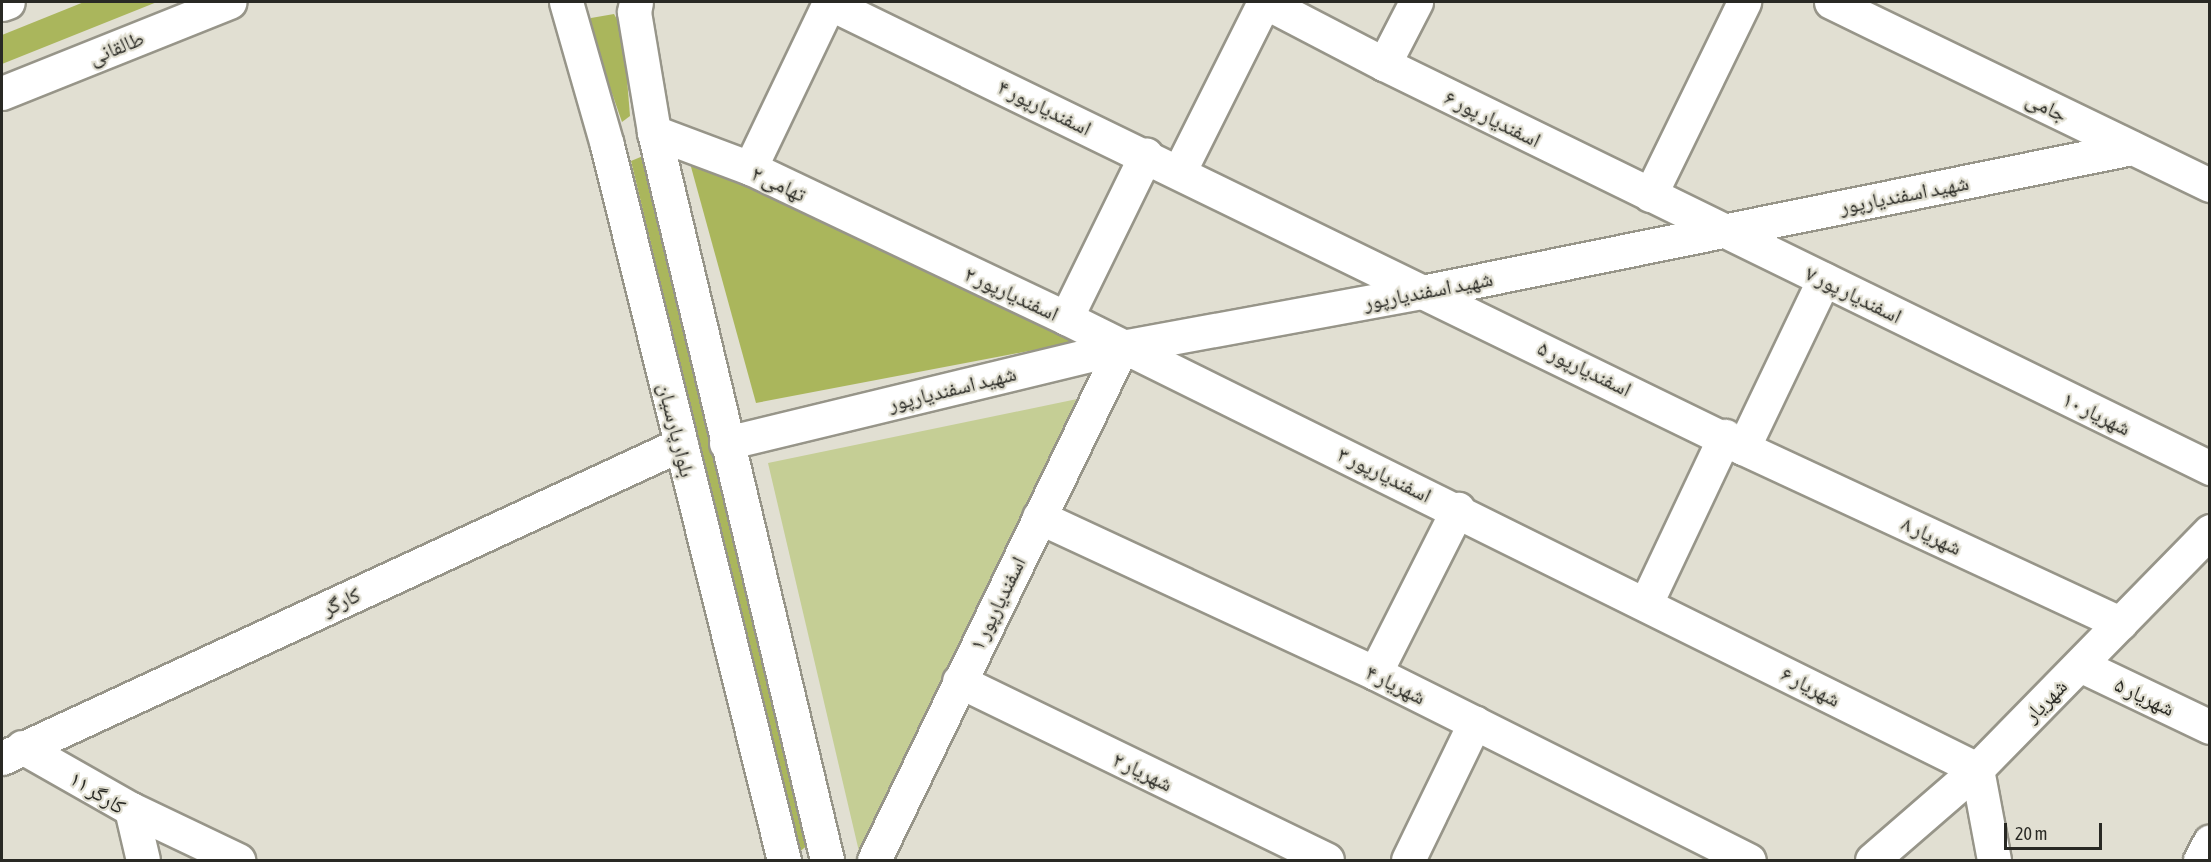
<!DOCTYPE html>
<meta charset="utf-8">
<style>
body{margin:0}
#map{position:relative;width:2211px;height:862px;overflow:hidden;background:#e1dfd2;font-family:"Asap Condensed","Noto Naskh Arabic",sans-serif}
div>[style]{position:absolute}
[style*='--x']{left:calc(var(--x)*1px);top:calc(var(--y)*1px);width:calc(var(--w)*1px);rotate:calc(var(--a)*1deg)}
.green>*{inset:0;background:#c5ce95}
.forest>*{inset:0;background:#aab65c}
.roads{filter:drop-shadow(2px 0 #979589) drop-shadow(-2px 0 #979589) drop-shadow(0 2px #979589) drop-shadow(0 -2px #979589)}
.street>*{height:33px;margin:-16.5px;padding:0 16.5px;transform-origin:16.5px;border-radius:16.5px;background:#fff}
.secondary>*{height:33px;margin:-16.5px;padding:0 16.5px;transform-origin:16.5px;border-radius:16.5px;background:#fff}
span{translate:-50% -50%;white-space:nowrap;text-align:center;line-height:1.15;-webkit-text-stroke:4.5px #e1dfd2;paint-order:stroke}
.street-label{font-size:21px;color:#292924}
.frame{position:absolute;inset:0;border:3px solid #292924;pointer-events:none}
.scale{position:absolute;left:2004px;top:823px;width:98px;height:27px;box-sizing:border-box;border:3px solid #292924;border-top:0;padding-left:8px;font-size:18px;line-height:21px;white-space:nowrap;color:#292924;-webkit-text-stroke:4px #e1dfd2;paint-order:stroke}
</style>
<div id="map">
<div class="green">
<div style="clip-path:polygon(1082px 398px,861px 860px,768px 463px)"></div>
</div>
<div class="forest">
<div style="clip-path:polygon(84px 2px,157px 2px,2px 64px,2px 35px)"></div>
<div style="clip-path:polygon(614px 14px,623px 30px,630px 116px,622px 122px,590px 30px,591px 18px)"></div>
<div style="clip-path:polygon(685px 145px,1076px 342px,756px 403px)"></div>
<div style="clip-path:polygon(643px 156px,809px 844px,798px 853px,631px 161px)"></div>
</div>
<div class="roads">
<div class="street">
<div style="--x:1265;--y:2;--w:134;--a:27.5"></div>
<div style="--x:1384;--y:64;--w:920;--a:26.06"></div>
<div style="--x:1831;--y:2;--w:421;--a:25.8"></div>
<div style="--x:1384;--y:64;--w:70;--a:-62.7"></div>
<div style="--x:654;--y:132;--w:103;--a:20.6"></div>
<div style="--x:750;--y:168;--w:350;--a:25.4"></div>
<div style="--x:1066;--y:318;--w:1017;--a:26.34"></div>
<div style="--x:1977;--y:769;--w:93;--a:79.4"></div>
<div style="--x:750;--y:168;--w:183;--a:-64.4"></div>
<div style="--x:829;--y:3;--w:1017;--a:25.96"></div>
<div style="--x:1743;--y:448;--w:416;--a:24.9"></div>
<div style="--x:1180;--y:170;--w:188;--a:-63.4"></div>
<div style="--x:1650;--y:195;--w:215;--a:-64"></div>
<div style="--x:1066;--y:318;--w:182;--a:-63.9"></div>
<div style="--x:726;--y:443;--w:407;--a:-13.6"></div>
<div style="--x:1122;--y:347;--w:310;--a:-10.4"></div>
<div style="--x:1427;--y:291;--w:719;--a:-11.47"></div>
<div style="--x:1743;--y:448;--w:187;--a:-64.4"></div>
<div style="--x:1039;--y:517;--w:370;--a:24.9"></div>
<div style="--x:1375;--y:673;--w:418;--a:26.6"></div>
<div style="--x:1646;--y:603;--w:185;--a:-64.7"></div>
<div style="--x:2080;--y:665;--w:144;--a:25.5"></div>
<div style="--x:1375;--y:673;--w:184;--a:-63.2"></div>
<div style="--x:959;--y:681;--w:409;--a:25.9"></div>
<div style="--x:22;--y:747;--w:125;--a:29.6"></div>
<div style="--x:131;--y:809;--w:52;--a:76.8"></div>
<div style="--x:131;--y:809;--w:119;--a:25.5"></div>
<div style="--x:874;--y:860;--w:570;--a:-64.2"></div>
<div style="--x:1408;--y:860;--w:153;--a:-64.1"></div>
<div style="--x:1872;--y:860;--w:139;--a:-40.9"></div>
<div style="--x:1977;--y:769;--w:333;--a:-45.6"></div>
<div style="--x:2200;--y:860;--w:21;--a:-62"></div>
</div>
<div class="secondary">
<div style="--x:566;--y:2;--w:149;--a:74"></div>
<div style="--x:607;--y:145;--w:737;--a:76.1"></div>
<div style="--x:636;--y:2;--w:10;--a:101"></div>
<div style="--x:634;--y:12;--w:122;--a:80.5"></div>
<div style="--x:654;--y:132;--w:748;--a:76.63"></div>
<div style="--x:2;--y:4;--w:6;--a:-18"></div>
<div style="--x:2;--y:93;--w:245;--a:-21.8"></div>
<div style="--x:2;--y:758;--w:748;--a:-24.82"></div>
</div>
</div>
<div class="street-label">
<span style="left:116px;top:47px;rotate:-22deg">طالقانی</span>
<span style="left:2047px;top:106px;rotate:26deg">جامی</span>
<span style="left:1045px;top:107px;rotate:26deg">اسفندیارپور ۴</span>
<span style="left:1493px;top:118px;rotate:26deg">اسفندیار پور ۶</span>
<span style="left:779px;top:183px;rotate:25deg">تهامی ۲</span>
<span style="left:1904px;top:194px;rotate:-11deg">شهید اسفندیارپور</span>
<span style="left:1428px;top:290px;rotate:-11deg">شهید اسفندیارپور</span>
<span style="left:1012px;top:293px;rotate:25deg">اسفندیارپور ۲</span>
<span style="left:1854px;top:294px;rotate:26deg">اسفندیار پور ۷</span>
<span style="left:1585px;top:368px;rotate:26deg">اسفندیارپور ۵</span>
<span style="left:952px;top:388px;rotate:-14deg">شهید اسفندیارپور</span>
<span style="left:2097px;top:413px;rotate:26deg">شهریار ۱۰</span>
<span style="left:677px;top:430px;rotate:76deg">بلوار پارسیان</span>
<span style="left:1385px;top:474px;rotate:26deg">اسفندیارپور ۳</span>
<span style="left:1932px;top:535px;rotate:25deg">شهریار ۸</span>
<span style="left:341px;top:601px;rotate:-25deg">کارگر</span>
<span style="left:997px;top:603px;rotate:-64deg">اسفندیارپور ۱</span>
<span style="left:1396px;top:684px;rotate:26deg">شهریار ۴</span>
<span style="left:1811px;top:686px;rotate:27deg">شهریار ۶</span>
<span style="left:2145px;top:696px;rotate:25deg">شهریار ۵</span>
<span style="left:2045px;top:700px;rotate:-45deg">شهریار</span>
<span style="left:1143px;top:771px;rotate:26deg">شهریار ۲</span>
<span style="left:98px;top:792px;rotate:32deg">کارگر ۱۱</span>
</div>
<div class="frame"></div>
<div class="scale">20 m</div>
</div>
